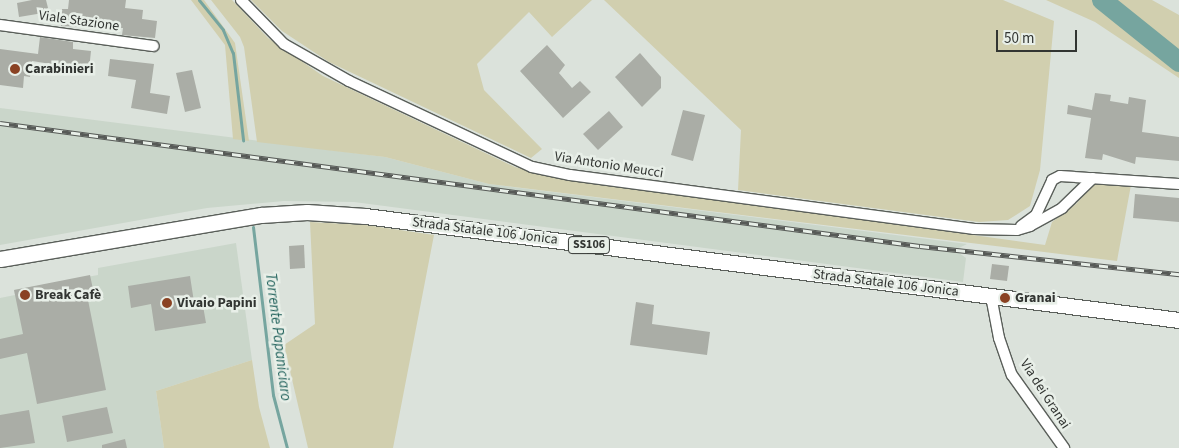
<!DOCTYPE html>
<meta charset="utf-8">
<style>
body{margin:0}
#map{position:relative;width:1179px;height:448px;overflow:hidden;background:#dbe2db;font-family:"Source Sans 3",sans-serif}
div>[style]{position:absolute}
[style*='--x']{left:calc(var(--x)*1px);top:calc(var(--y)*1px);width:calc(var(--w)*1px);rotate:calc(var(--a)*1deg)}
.built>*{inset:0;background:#cad6ca}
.green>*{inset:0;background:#d1cfaf}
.stream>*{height:3px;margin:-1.5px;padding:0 1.5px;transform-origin:1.5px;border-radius:1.5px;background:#76a59f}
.river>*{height:20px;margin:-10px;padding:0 10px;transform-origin:10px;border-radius:10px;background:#76a59f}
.building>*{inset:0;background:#aaada6}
.roads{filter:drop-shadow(1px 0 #5a5f5a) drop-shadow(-1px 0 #5a5f5a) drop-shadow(0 1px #5a5f5a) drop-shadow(0 -1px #5a5f5a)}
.minor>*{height:10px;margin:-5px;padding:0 5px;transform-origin:5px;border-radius:5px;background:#fff}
.primary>*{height:15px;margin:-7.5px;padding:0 7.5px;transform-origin:7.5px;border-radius:7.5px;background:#fff}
.rail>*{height:5px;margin-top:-2.5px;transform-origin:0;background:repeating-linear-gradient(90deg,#e8efe8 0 9px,#575a57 0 18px);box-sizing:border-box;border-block:1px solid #575a57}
.dots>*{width:14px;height:14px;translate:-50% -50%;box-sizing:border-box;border:2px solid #e8efe8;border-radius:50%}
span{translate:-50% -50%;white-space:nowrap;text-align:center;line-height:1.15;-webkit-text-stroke:5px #e8efe8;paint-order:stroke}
.shield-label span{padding:1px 4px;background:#e8efe8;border:1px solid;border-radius:4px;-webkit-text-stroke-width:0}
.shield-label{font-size:12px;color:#323532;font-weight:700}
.street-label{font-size:14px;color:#323532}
.poi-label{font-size:14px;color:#323532;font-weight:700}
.left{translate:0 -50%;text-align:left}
.water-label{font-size:15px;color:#1f605a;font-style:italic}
.scale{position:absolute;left:996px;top:30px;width:81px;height:22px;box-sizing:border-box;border:2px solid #323532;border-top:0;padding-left:6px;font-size:15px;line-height:18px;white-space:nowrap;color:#323532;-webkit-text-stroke:4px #e8efe8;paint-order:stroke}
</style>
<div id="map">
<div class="built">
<div style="clip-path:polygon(0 108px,385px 157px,489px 184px,967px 244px,955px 250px,966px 258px,963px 282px,354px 202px,284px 201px,207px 208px,0 245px)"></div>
<div style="clip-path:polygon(236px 243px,252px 360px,156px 391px,164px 448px,0 448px,0 298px,15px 295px,14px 290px,98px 275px,98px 268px)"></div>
</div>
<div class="green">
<div style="clip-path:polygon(191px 0,204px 0,235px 43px,249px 141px,233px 139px,225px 45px)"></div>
<div style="clip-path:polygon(211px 0,232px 0,268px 38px,323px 76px,515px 167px,552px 177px,1045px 245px,1052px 222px,1076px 204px,1095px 183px,1131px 185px,1117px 261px,489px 184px,385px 157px,257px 142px,244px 47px,240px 37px)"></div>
<div style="clip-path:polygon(251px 0,592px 0,552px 37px,529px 12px,477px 64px,484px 90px,542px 149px,531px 158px,329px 62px,282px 31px)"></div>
<div style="clip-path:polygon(604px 0,1003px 0,1054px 21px,1040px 170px,1030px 206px,1008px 220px,979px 222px,738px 190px,741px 130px)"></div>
<div style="clip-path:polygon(1046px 0,1152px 0,1179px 15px,1179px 78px,1095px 22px)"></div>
<div style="clip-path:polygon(310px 222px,366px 225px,434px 235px,393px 448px,308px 448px,284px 345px,315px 324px)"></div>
<div style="clip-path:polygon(252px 360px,259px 407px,270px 448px,164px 448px,156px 391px)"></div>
</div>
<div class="stream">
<div style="--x:199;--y:0;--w:38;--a:51"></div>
<div style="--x:223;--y:30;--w:25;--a:67"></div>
<div style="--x:233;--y:53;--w:88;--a:83.4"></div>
<div style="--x:253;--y:227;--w:169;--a:83.2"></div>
<div style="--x:273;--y:395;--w:55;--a:75.2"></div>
</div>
<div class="river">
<div style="--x:1102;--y:0;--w:99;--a:38.8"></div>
</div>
<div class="building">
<div style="clip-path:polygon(32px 0,46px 0,49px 12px,19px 17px,17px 3px)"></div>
<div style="clip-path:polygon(69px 0,126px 0,125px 8px,143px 10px,142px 19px,157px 21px,155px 38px,122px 35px,123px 28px,61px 26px,62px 9px,68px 9px)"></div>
<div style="clip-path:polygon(40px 37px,73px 42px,73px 49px,91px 51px,89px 70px,32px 61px,30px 77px,24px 76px,23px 88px,0 85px,0 49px,38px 54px)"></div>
<div style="clip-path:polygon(547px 45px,565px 65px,559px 73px,572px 88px,580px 81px,591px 92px,563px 118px,520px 71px)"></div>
<div style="clip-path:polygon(640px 53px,661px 77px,661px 88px,642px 107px,615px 77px)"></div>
<div style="clip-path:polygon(110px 59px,154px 64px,150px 93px,170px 96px,167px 114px,131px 108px,136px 80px,108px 76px)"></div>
<div style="clip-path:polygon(192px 70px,201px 108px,185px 112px,176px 73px)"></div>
<div style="clip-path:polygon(1095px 93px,1111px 95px,1110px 101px,1128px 104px,1129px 97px,1146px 100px,1142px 132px,1179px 137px,1179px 161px,1136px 157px,1135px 164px,1103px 154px,1102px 160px,1085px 158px,1091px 118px,1067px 114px,1068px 105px,1092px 110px)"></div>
<div style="clip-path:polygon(683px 110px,705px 115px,693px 161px,671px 155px)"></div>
<div style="clip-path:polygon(609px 111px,623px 127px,598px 150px,583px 134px)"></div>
<div style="clip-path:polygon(1135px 194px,1179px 198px,1179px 222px,1133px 218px)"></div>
<div style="clip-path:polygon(304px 245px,305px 268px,290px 269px,289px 246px)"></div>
<div style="clip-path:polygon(992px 264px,1009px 266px,1007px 281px,990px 279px)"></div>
<div style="clip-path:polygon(90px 275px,94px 294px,87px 295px,106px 390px,37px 404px,27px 353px,0 359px,0 339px,23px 334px,14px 290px)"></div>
<div style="clip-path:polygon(190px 276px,194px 302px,202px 300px,206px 323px,155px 331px,151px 304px,131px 308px,128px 286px)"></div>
<div style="clip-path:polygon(636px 302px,654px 305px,652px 324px,710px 332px,707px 355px,630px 345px)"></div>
<div style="clip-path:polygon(107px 407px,113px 433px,67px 442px,62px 416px)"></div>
<div style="clip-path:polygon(29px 410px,35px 443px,0 448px,0 415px)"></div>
<div style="clip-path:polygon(125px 439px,127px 448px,102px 448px,102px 445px)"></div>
</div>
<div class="roads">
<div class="minor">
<div style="--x:241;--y:0;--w:62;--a:45.7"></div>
<div style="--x:284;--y:44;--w:75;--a:29.6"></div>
<div style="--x:349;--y:81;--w:202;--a:25.2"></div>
<div style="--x:532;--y:167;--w:39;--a:12"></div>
<div style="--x:570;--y:175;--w:408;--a:7.6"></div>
<div style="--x:974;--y:229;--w:43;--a:1.3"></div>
<div style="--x:1017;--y:230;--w:14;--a:-17"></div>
<div style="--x:1030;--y:226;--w:37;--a:-29"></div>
<div style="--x:1062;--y:208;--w:43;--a:-44.1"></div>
<div style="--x:0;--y:25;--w:155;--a:7.8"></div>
<div style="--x:1021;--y:226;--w:19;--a:-36"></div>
<div style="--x:1036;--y:215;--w:38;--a:-65"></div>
<div style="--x:1052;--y:180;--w:9;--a:-27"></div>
<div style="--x:1060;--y:176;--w:119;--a:3.8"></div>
<div style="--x:991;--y:296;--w:43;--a:79.2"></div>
<div style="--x:999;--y:338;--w:39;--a:71"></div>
<div style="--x:1012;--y:375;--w:90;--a:54.5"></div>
</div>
<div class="primary">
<div style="--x:0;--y:259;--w:265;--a:-9.6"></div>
<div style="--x:261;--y:215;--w:46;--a:-3.7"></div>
<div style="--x:307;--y:212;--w:58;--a:3.9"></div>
<div style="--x:365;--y:216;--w:821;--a:7.28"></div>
</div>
</div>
<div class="rail">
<div style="--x:0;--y:123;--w:928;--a:7.62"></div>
<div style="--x:920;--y:246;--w:261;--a:6.2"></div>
</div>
<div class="dots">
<div style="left:15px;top:69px;background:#8a4223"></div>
<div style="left:25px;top:295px;background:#8a4223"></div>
<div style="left:1005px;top:298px;background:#8a4223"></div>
<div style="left:167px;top:303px;background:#8a4223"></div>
</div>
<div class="shield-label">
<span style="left:589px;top:245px">SS106</span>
</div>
<div class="street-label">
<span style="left:79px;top:21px;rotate:8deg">Viale Stazione</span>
<span style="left:609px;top:165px;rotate:9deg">Via Antonio Meucci</span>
<span style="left:485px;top:231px;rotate:7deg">Strada Statale 106 Jonica</span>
<span style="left:886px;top:283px;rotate:7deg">Strada Statale 106 Jonica</span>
<span style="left:1045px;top:394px;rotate:57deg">Via dei Granai</span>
</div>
<div class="poi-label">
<span class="left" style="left:25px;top:69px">Carabinieri</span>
<span class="left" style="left:35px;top:295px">Break Cafè</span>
<span class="left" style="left:1015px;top:298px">Granai</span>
<span class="left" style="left:177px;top:303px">Vivaio Papini</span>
</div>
<div class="water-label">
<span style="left:278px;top:337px;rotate:83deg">Torrente Papaniciaro</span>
</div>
<div class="scale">50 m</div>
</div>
